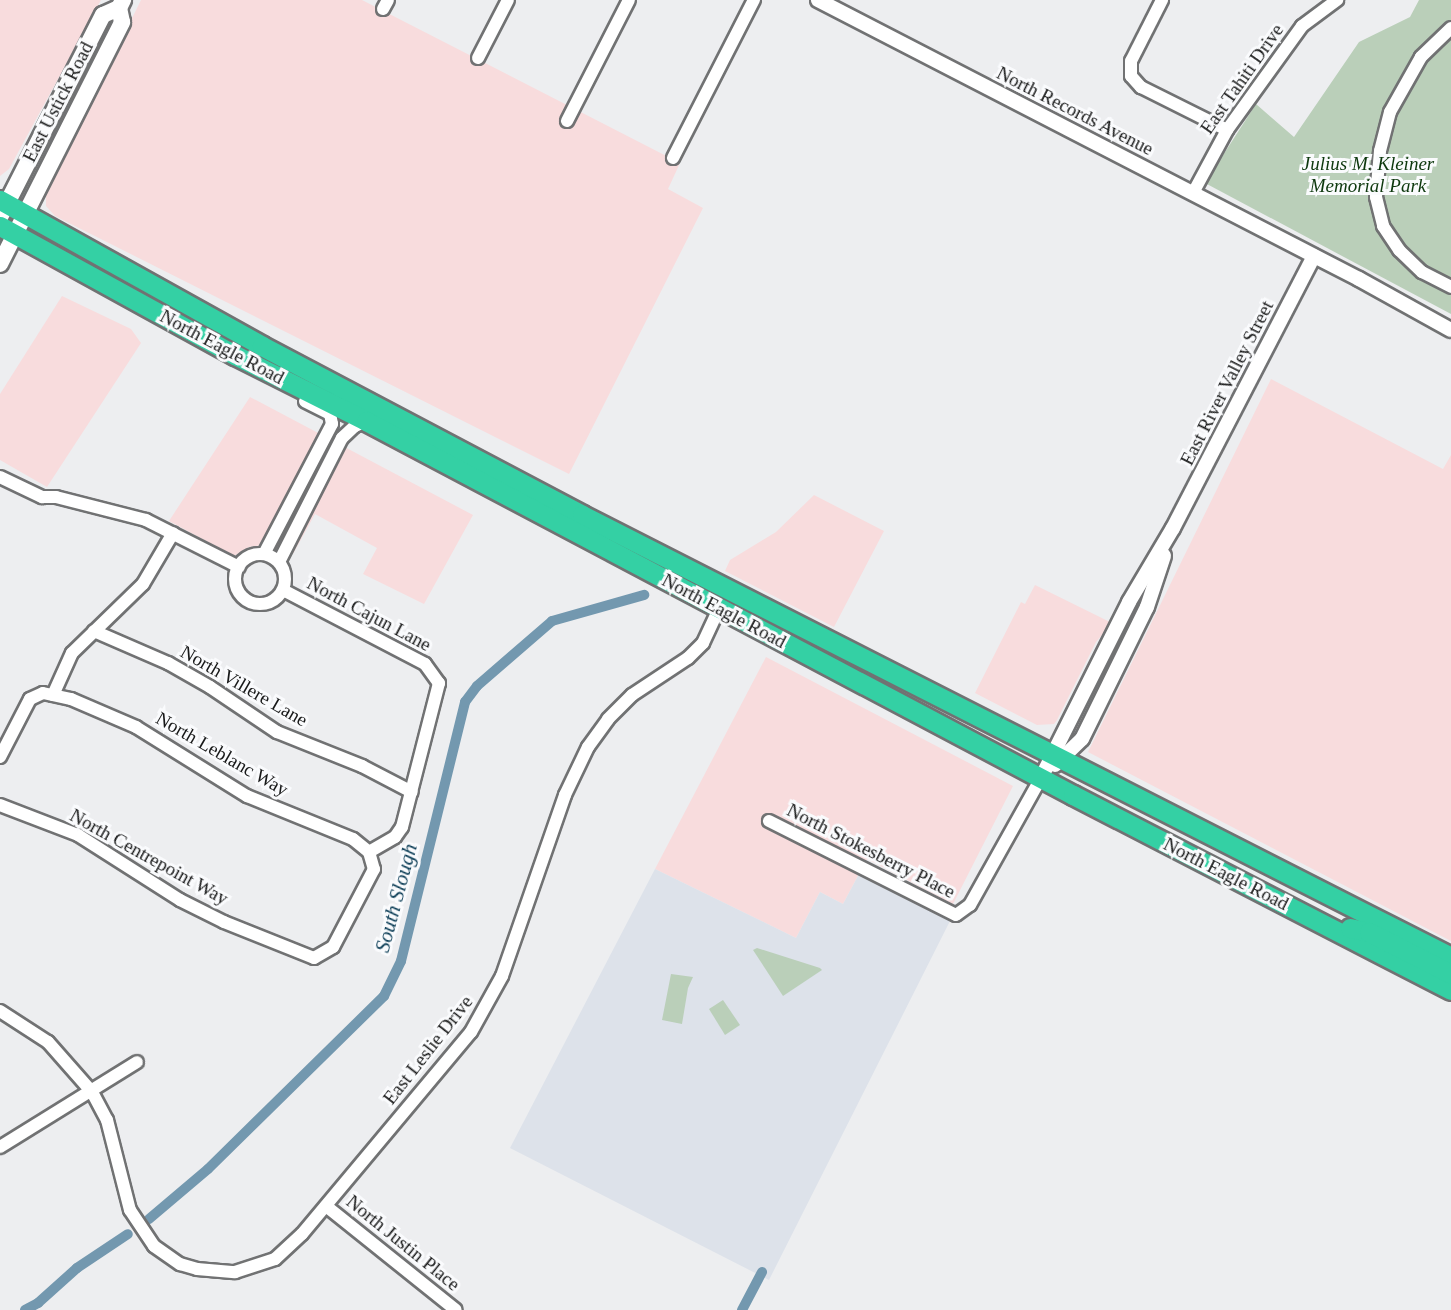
<!DOCTYPE html>
<style>
body{margin:0}
#map{position:relative;width:1451px;height:1310px;overflow:hidden;background:#edeef0;font-family:"Times New Roman",serif}
div>[style]{position:absolute}
[style*='--x']{left:calc(var(--x)*1px);top:calc(var(--y)*1px);width:calc(var(--w)*1px);rotate:calc(var(--a)*1deg)}
.commercial>*{inset:0;background:#f8dcdd}
.built>*{inset:0;background:#dde2ea}
.green>*{inset:0;background:#bacfb9}
.canal>*{height:10px;margin:-5px;padding:0 5px;transform-origin:5px;border-radius:5px;background:#7398af}
.roads{filter:drop-shadow(2px 0 #717273) drop-shadow(-2px 0 #717273) drop-shadow(0 2px #717273) drop-shadow(0 -2px #717273)}
.minor>*{height:12px;margin:-6px;padding:0 6px;transform-origin:6px;border-radius:6px;background:#fff}
.minor>.ring{margin:-6px;padding:0;box-sizing:content-box;background:none;border:12px solid #fff;border-radius:50%}
.tertiary>*{height:14px;margin:-7px;padding:0 7px;transform-origin:7px;border-radius:7px;background:#fff}
.secondary>*{height:16px;margin:-8px;padding:0 8px;transform-origin:8px;border-radius:8px;background:#fff}
.trunk>*{height:19px;margin:-9.5px;padding:0 9.5px;transform-origin:9.5px;border-radius:9.5px;background:#34d0a4}
span{translate:-50% -50%;white-space:nowrap;text-align:center;line-height:1.15;-webkit-text-stroke:6px #fafbfd;paint-order:stroke}
.street-label{font-size:19px;color:#181919}
.park-label{font-size:19px;color:#0d380d;font-style:italic}
.water-label{font-size:21px;color:#0a3c55;font-style:italic}
</style>
<div id="map">
<div class="commercial">
<div style="clip-path:polygon(0 0,101px 0,9px 169px,0 176px)"></div>
<div style="clip-path:polygon(141px 0,362px 0,680px 163px,668px 189px,703px 208px,569px 474px,55px 216px,46px 206px,46px 192px)"></div>
<div style="clip-path:polygon(62px 296px,131px 329px,141px 343px,47px 487px,0 460px,0 394px)"></div>
<div style="clip-path:polygon(1271px 379px,1443px 469px,1451px 455px,1451px 941px,1088px 752px)"></div>
<div style="clip-path:polygon(250px 397px,473px 515px,424px 604px,363px 574px,377px 548px,315px 514px,293px 554px,267px 540px,262px 545px,249px 547px,234px 556px,169px 521px)"></div>
<div style="clip-path:polygon(814px 495px,884px 531px,834px 627px,725px 571px,730px 560px,776px 532px)"></div>
<div style="clip-path:polygon(1035px 585px,1112px 623px,1096px 642px,1057px 720px,1054px 724px,1037px 725px,975px 693px,1021px 602px,1025px 604px)"></div>
<div style="clip-path:polygon(766px 657px,1013px 786px,953px 904px,867px 859px,843px 904px,820px 892px,796px 938px,655px 869px)"></div>
</div>
<div class="built">
<div style="clip-path:polygon(655px 869px,796px 938px,820px 892px,843px 904px,859px 874px,950px 921px,769px 1280px,510px 1148px)"></div>
</div>
<div class="green">
<div style="clip-path:polygon(1419px 0,1451px 0,1451px 314px,1205px 183px,1256px 104px,1294px 137px,1359px 42px,1410px 17px)"></div>
<div style="clip-path:polygon(757px 948px,820px 968px,822px 970px,783px 996px,753px 950px)"></div>
<div style="clip-path:polygon(671px 974px,693px 977px,688px 988px,682px 1024px,662px 1020px)"></div>
<div style="clip-path:polygon(723px 1000px,740px 1025px,725px 1035px,709px 1009px)"></div>
</div>
<div class="canal">
<div style="--x:149;--y:1219;--w:77;--a:-40.3"></div>
<div style="--x:208;--y:1169;--w:247;--a:-44.5"></div>
<div style="--x:384;--y:996;--w:39;--a:-64"></div>
<div style="--x:401;--y:961;--w:267;--a:-76.1"></div>
<div style="--x:465;--y:702;--w:20;--a:-53"></div>
<div style="--x:477;--y:686;--w:99;--a:-40.9"></div>
<div style="--x:552;--y:621;--w:96;--a:-15.8"></div>
<div style="--x:25;--y:1310;--w:15;--a:-28"></div>
<div style="--x:38;--y:1303;--w:52;--a:-41.9"></div>
<div style="--x:77;--y:1268;--w:61;--a:-33.7"></div>
<div style="--x:742;--y:1310;--w:43;--a:-62.2"></div>
</div>
<div class="roads">
<div class="minor">
<div style="--x:1162;--y:0;--w:68;--a:116.9"></div>
<div style="--x:1131;--y:61;--w:15;--a:90"></div>
<div style="--x:1131;--y:76;--w:15;--a:48"></div>
<div style="--x:1141;--y:87;--w:96;--a:26.6"></div>
<div style="--x:383;--y:9;--w:10;--a:-61"></div>
<div style="--x:1451;--y:28;--w:42;--a:136"></div>
<div style="--x:1421;--y:57;--w:63;--a:119.4"></div>
<div style="--x:1390;--y:112;--w:40;--a:104.4"></div>
<div style="--x:1380;--y:151;--w:46;--a:95"></div>
<div style="--x:1376;--y:197;--w:30;--a:76"></div>
<div style="--x:1383;--y:226;--w:29;--a:56"></div>
<div style="--x:1399;--y:250;--w:32;--a:44"></div>
<div style="--x:1422;--y:272;--w:33;--a:27"></div>
<div style="--x:478;--y:58;--w:65;--a:-62.7"></div>
<div style="--x:567;--y:121;--w:136;--a:-62.9"></div>
<div style="--x:673;--y:158;--w:178;--a:-62.9"></div>
<div style="--x:1193;--y:193;--w:72;--a:-61.6"></div>
<div style="--x:1227;--y:130;--w:128;--a:-54.2"></div>
<div style="--x:1302;--y:26;--w:44;--a:-36.6"></div>
<div style="--x:0;--y:477;--w:47;--a:25.5"></div>
<div style="--x:42;--y:497;--w:14;--a:0"></div>
<div style="--x:56;--y:497;--w:93;--a:14.3"></div>
<div style="--x:146;--y:520;--w:104;--a:26.8"></div>
<div style="--x:264;--y:554;--w:147;--a:-62.4"></div>
<div style="--x:332;--y:424;--w:10;--a:-101"></div>
<div style="--x:330;--y:414;--w:28;--a:-153"></div>
<div class="ring" style="left:235px;top:554px;width:38px;height:38px"></div>
<div style="--x:279;--y:562;--w:139;--a:-63.1"></div>
<div style="--x:342;--y:438;--w:18;--a:-43"></div>
<div style="--x:355;--y:426;--w:12;--a:-24"></div>
<div style="--x:283;--y:590;--w:160;--a:27.5"></div>
<div style="--x:425;--y:664;--w:24;--a:54"></div>
<div style="--x:439;--y:683;--w:149;--a:104.4"></div>
<div style="--x:402;--y:827;--w:12;--a:125"></div>
<div style="--x:395;--y:837;--w:30;--a:150"></div>
<div style="--x:94;--y:631;--w:81;--a:23.4"></div>
<div style="--x:168;--y:663;--w:48;--a:29.7"></div>
<div style="--x:210;--y:687;--w:81;--a:33.9"></div>
<div style="--x:277;--y:732;--w:92;--a:21.8"></div>
<div style="--x:362;--y:766;--w:56;--a:27.5"></div>
<div style="--x:53;--y:695;--w:46;--a:-65.7"></div>
<div style="--x:72;--y:653;--w:99;--a:-44.2"></div>
<div style="--x:143;--y:584;--w:59;--a:-59.5"></div>
<div style="--x:0;--y:757;--w:65;--a:-62.7"></div>
<div style="--x:30;--y:699;--w:14;--a:-25"></div>
<div style="--x:43;--y:693;--w:29;--a:12"></div>
<div style="--x:71;--y:699;--w:71;--a:23.3"></div>
<div style="--x:136;--y:727;--w:131;--a:31.9"></div>
<div style="--x:247;--y:796;--w:114;--a:22.1"></div>
<div style="--x:353;--y:839;--w:21;--a:39"></div>
<div style="--x:369;--y:852;--w:18;--a:74"></div>
<div style="--x:374;--y:869;--w:88;--a:117.7"></div>
<div style="--x:333;--y:947;--w:22;--a:150"></div>
<div style="--x:314;--y:958;--w:97;--a:-158.2"></div>
<div style="--x:224;--y:922;--w:49;--a:-153.4"></div>
<div style="--x:180;--y:900;--w:121;--a:-147.5"></div>
<div style="--x:78;--y:835;--w:84;--a:-159"></div>
<div style="--x:769;--y:821;--w:209;--a:26.7"></div>
<div style="--x:956;--y:915;--w:17;--a:-36"></div>
<div style="--x:970;--y:905;--w:145;--a:-60.8"></div>
<div style="--x:0;--y:1011;--w:57;--a:32.9"></div>
<div style="--x:48;--y:1042;--w:67;--a:48.7"></div>
<div style="--x:92;--y:1092;--w:32;--a:62"></div>
<div style="--x:107;--y:1120;--w:93;--a:75.7"></div>
<div style="--x:130;--y:1210;--w:43;--a:56.3"></div>
<div style="--x:154;--y:1246;--w:32;--a:35"></div>
<div style="--x:180;--y:1264;--w:18;--a:16"></div>
<div style="--x:197;--y:1269;--w:38;--a:5"></div>
<div style="--x:235;--y:1272;--w:42;--a:-18"></div>
<div style="--x:275;--y:1259;--w:37;--a:-43"></div>
<div style="--x:302;--y:1234;--w:263;--a:-50.1"></div>
<div style="--x:471;--y:1032;--w:64;--a:-61"></div>
<div style="--x:502;--y:976;--w:192;--a:-70.8"></div>
<div style="--x:565;--y:795;--w:53;--a:-64.4"></div>
<div style="--x:588;--y:747;--w:34;--a:-54"></div>
<div style="--x:608;--y:719;--w:34;--a:-45"></div>
<div style="--x:632;--y:695;--w:67;--a:-33.5"></div>
<div style="--x:688;--y:658;--w:21;--a:-45"></div>
<div style="--x:703;--y:643;--w:38;--a:-65"></div>
<div style="--x:0;--y:1147;--w:161;--a:-31.8"></div>
<div style="--x:326;--y:1206;--w:166;--a:38.7"></div>
</div>
<div class="tertiary">
<div style="--x:818;--y:0;--w:609;--a:27.28"></div>
<div style="--x:1359;--y:279;--w:105;--a:29"></div>
<div style="--x:1055;--y:765;--w:37;--a:-44"></div>
<div style="--x:1082;--y:739;--w:147;--a:-63.8"></div>
<div style="--x:1147;--y:607;--w:54;--a:-71.6"></div>
<div style="--x:1041;--y:778;--w:197;--a:-63.4"></div>
<div style="--x:1129;--y:602;--w:86;--a:-59.3"></div>
<div style="--x:1173;--y:528;--w:306;--a:-62.6"></div>
</div>
<div class="secondary">
<div style="--x:0;--y:217;--w:227;--a:-63"></div>
<div style="--x:103;--y:15;--w:17;--a:-24"></div>
<div style="--x:0;--y:264;--w:271;--a:-63.2"></div>
<div style="--x:122;--y:22;--w:14;--a:-102"></div>
<div style="--x:119;--y:8;--w:9;--a:-63"></div>
</div>
<div class="trunk">
<div style="--x:0;--y:200;--w:300;--a:29.1"></div>
<div style="--x:262;--y:346;--w:362;--a:27.8"></div>
<div style="--x:582;--y:515;--w:975;--a:26.96"></div>
<div style="--x:0;--y:226;--w:268;--a:28.8"></div>
<div style="--x:235;--y:355;--w:147;--a:26.7"></div>
<div style="--x:366;--y:421;--w:800;--a:27.88"></div>
<div style="--x:1073;--y:795;--w:425;--a:27.3"></div>
<div style="--x:1350;--y:928;--w:19;--a:12"></div>
<div style="--x:1369;--y:932;--w:92;--a:27.1"></div>
</div>
</div>
<div class="street-label">
<span style="left:1242px;top:79px;rotate:-55deg">East Tahiti Drive</span>
<span style="left:58px;top:102px;rotate:-63deg">East Ustick Road</span>
<span style="left:1075px;top:111px;rotate:27deg">North Records Avenue</span>
<span style="left:222px;top:347px;rotate:28deg">North Eagle Road</span>
<span style="left:1227px;top:383px;rotate:-63deg">East River Valley Street</span>
<span style="left:724px;top:611px;rotate:28deg">North Eagle Road</span>
<span style="left:369px;top:614px;rotate:28deg">North Cajun Lane</span>
<span style="left:244px;top:686px;rotate:30deg">North Villere Lane</span>
<span style="left:222px;top:754px;rotate:30deg">North Leblanc Way</span>
<span style="left:871px;top:851px;rotate:27deg">North Stokesberry Place</span>
<span style="left:149px;top:857px;rotate:29deg">North Centrepoint Way</span>
<span style="left:1226px;top:874px;rotate:27deg">North Eagle Road</span>
<span style="left:428px;top:1050px;rotate:-52deg">East Leslie Drive</span>
<span style="left:403px;top:1243px;rotate:39deg">North Justin Place</span>
</div>
<div class="park-label">
<span style="left:1368px;top:175px">Julius M. Kleiner<br>Memorial Park</span>
</div>
<div class="water-label">
<span style="left:396px;top:898px;rotate:-75deg">South Slough</span>
</div>
</div>
